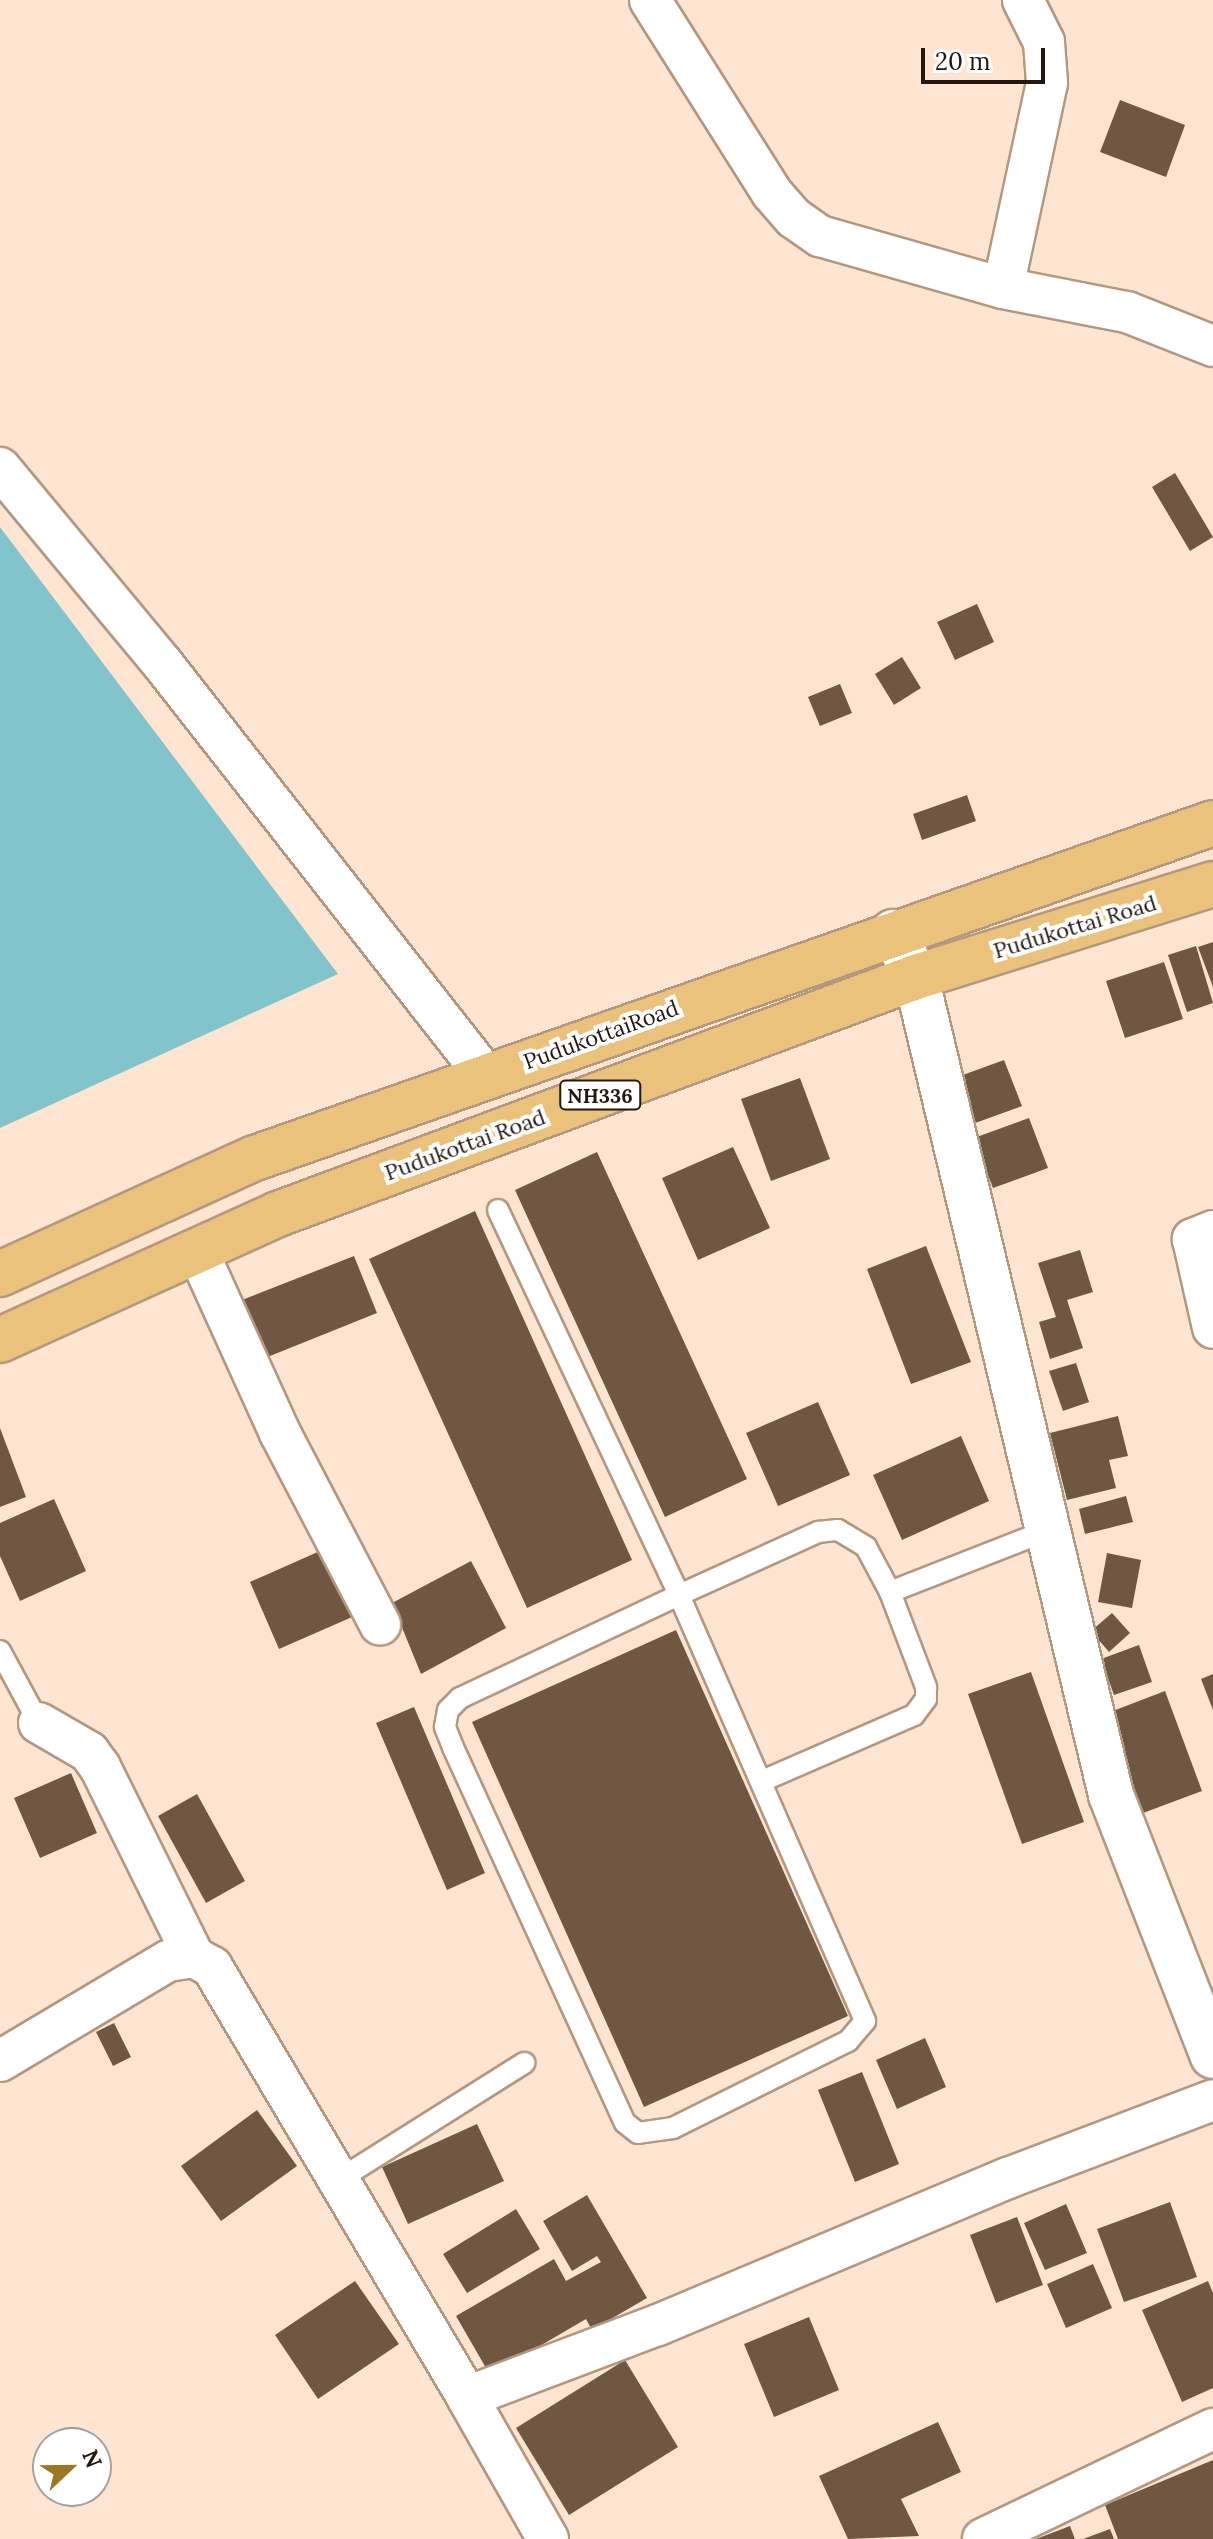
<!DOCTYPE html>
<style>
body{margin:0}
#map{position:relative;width:1213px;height:2539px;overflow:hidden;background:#fee5d1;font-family:Lora,serif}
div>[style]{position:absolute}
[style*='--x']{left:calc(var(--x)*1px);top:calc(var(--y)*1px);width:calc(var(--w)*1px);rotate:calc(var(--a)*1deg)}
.water>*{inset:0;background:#81c4cc}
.building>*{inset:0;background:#705741}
.roads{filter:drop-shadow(2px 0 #b3977f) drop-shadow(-2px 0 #b3977f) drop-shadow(0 2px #b3977f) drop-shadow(0 -2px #b3977f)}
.lane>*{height:20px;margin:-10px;padding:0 10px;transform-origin:10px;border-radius:10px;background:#fff}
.street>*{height:40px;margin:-20px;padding:0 20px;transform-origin:20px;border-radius:20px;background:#fff}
.secondary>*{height:44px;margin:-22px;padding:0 22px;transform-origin:22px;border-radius:22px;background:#fff}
.highway>*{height:44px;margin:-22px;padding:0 22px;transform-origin:22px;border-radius:22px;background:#ebc27b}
span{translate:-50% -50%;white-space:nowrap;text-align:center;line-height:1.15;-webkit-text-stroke:8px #fff;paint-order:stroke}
.shield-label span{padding:2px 6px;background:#fff;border:2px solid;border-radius:6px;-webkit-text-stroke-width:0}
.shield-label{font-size:20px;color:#22180f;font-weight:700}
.street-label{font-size:22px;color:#22180f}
.north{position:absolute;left:32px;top:2427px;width:80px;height:80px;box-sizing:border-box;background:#fff;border:2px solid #a7a39f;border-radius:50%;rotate:68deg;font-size:22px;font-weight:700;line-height:32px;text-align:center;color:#22180f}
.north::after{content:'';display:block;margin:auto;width:28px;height:36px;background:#9e7725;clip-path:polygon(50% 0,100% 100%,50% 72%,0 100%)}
.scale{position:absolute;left:921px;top:48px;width:124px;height:36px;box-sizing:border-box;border:4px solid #22180f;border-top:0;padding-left:10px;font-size:24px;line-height:28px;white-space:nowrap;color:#22180f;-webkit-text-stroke:6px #fff;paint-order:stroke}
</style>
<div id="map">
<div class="water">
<div style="clip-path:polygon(0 527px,338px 974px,0 1128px)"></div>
</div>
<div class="building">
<div style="clip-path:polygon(1120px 100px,1185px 125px,1166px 177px,1100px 152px)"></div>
<div style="clip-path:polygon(1175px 473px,1213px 537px,1190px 551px,1152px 487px)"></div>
<div style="clip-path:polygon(977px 604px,994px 642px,955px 660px,937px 622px)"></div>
<div style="clip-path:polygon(902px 657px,921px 688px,894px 705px,875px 674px)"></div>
<div style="clip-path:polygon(840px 684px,852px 713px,820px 726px,808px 697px)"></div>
<div style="clip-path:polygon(967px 795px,976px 821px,922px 840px,913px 814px)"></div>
<div style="clip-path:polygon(1213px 942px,1213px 987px,1198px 947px)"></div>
<div style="clip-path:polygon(1196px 946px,1213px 1003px,1187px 1012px,1168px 955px)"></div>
<div style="clip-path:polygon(1164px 962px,1183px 1019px,1125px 1038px,1106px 981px)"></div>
<div style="clip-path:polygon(1004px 1060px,1022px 1106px,967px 1126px,949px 1080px)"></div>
<div style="clip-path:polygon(800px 1078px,830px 1159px,771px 1181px,741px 1099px)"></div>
<div style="clip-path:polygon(1029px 1118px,1048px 1168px,993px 1188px,974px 1138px)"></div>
<div style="clip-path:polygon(733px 1147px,770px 1228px,698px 1260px,662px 1178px)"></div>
<div style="clip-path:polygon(597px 1152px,747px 1479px,665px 1517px,515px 1190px)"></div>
<div style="clip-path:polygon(475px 1211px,632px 1560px,527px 1608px,369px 1259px)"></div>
<div style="clip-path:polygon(926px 1246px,971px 1362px,911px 1384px,867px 1269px)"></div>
<div style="clip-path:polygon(1080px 1250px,1093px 1292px,1067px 1300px,1083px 1348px,1050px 1359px,1039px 1322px,1056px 1317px,1038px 1263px)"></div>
<div style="clip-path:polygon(354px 1256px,377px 1313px,265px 1358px,242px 1300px)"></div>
<div style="clip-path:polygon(1076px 1363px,1089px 1402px,1063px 1411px,1049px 1371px)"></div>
<div style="clip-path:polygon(818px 1402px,850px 1475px,778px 1506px,746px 1433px)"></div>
<div style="clip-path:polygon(1118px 1416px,1128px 1456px,1109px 1460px,1116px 1488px,1067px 1500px,1050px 1433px)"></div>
<div style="clip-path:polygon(0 1428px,26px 1497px,0 1507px)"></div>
<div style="clip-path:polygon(961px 1436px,989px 1501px,902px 1540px,873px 1475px)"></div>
<div style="clip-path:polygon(1126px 1496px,1133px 1522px,1085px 1534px,1079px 1509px)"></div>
<div style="clip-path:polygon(54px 1499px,86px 1571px,20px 1601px,0 1556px,0 1523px)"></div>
<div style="clip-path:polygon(329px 1547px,359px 1614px,279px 1649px,250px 1582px)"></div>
<div style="clip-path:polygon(1107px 1553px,1141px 1560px,1132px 1608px,1098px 1602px)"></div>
<div style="clip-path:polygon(471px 1561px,506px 1628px,421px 1674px,392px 1603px)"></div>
<div style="clip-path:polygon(1112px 1613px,1130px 1633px,1109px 1652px,1091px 1631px)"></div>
<div style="clip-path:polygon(676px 1630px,848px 2016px,644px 2107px,472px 1722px)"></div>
<div style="clip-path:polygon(1139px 1645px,1152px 1682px,1114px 1695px,1101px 1659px)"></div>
<div style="clip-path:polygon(1031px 1672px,1084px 1822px,1022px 1844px,968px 1694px)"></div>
<div style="clip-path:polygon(1213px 1674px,1213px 1710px,1201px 1679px)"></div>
<div style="clip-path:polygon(1165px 1691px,1202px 1791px,1143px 1813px,1105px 1714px)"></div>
<div style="clip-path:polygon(414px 1707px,485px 1873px,447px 1890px,376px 1723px)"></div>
<div style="clip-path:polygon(71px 1773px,97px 1833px,40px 1858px,14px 1798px)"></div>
<div style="clip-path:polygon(197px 1794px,245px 1881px,206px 1903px,158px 1816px)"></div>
<div style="clip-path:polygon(114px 2023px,131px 2057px,113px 2066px,96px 2032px)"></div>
<div style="clip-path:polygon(925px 2038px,946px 2087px,897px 2109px,876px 2060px)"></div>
<div style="clip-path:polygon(862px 2072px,899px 2164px,855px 2182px,818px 2090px)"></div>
<div style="clip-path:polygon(257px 2110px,297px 2166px,221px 2221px,181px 2166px)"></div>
<div style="clip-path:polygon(477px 2124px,504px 2181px,408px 2224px,382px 2167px)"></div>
<div style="clip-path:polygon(587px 2195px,647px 2298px,592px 2330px,586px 2319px,490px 2375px,456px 2316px,554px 2259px,566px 2281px,601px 2262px,597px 2256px,572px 2271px,543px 2221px)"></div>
<div style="clip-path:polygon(1170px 2202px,1197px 2277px,1124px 2302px,1097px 2229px)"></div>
<div style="clip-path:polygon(1066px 2204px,1087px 2253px,1045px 2270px,1024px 2223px)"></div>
<div style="clip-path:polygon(516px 2209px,540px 2249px,467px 2293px,443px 2254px)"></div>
<div style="clip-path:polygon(1017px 2217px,1043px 2285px,996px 2303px,970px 2235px)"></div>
<div style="clip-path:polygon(1093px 2264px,1112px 2308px,1066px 2328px,1047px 2284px)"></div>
<div style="clip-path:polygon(355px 2281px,399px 2344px,318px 2399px,275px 2335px)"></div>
<div style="clip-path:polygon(1208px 2281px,1213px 2293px,1213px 2388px,1182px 2402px,1142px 2310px)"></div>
<div style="clip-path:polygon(809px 2317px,839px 2390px,774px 2417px,744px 2344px)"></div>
<div style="clip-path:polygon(625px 2360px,678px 2447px,569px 2515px,516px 2428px)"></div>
<div style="clip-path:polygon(938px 2422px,961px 2472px,901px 2499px,919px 2536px,848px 2539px,819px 2476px)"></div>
<div style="clip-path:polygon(1213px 2460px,1213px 2539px,1118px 2539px,1105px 2505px)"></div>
<div style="clip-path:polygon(1070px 2526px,1075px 2539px,1036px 2539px)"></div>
<div style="clip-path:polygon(1110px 2529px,1114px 2539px,1083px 2539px)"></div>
</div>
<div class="roads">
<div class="lane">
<div style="--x:498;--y:1210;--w:425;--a:64.8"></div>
<div style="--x:679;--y:1595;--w:465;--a:66.4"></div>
<div style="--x:865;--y:2021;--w:26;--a:130"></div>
<div style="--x:848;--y:2041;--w:195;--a:153.6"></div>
<div style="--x:673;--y:2128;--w:35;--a:172"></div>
<div style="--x:638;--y:2133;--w:16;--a:-142"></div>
<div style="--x:625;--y:2123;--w:413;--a:-114.6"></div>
<div style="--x:453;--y:1747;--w:22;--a:-112"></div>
<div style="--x:445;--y:1727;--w:17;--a:-80"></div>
<div style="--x:448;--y:1710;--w:17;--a:-45"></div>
<div style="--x:460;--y:1698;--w:242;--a:-25.2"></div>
<div style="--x:679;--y:1595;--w:153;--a:-24.4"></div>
<div style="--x:818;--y:1532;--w:20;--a:-6"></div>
<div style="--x:838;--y:1530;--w:33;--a:31"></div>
<div style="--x:866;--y:1547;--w:51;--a:61.9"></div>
<div style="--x:890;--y:1592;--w:102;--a:69.2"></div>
<div style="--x:926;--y:1687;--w:12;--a:90"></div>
<div style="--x:926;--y:1699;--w:20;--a:127"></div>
<div style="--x:914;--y:1715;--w:166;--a:156.5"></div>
<div style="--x:890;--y:1592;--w:170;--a:-21.4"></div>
<div style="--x:0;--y:1651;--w:82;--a:61.6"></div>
<div style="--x:340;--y:2179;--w:218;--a:-32.2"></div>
</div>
<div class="street">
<div style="--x:650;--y:0;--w:228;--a:57.7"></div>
<div style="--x:772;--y:193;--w:33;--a:49"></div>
<div style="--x:794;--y:218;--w:32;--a:35"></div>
<div style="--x:820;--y:236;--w:190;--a:15.9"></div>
<div style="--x:1003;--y:288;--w:126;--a:11"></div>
<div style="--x:1127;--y:312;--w:92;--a:21.6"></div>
<div style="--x:1003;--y:288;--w:210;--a:-77.9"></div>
<div style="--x:1047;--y:83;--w:41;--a:-94.2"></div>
<div style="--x:1044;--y:42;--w:47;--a:-116.6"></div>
<div style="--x:0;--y:468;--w:254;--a:50.3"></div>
<div style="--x:162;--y:663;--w:525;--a:51.89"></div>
<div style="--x:1213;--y:1231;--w:22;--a:158"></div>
<div style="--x:1193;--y:1239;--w:91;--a:77.3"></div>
<div style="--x:197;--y:1250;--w:201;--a:65.6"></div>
<div style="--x:280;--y:1433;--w:216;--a:62.4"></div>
<div style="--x:39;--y:1723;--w:58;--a:30.1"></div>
<div style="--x:89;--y:1752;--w:19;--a:54"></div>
<div style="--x:100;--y:1767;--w:212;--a:63.7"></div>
<div style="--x:0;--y:2061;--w:196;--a:-30.8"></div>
<div style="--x:168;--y:1961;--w:26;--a:-9"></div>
<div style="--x:194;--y:1957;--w:21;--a:29"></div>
<div style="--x:212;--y:1967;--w:500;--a:59.3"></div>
<div style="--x:548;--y:2539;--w:163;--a:-119.7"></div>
<div style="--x:467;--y:2397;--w:204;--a:-20.7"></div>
<div style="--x:658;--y:2325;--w:380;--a:-22.8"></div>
<div style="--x:1008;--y:2178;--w:219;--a:-20.8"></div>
<div style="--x:983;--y:2539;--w:255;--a:-25.6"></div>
</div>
<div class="secondary">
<div style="--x:893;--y:932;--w:51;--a:62.9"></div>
<div style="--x:916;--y:977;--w:841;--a:76.59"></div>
<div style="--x:1111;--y:1795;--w:280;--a:68.7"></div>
</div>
<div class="highway">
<div style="--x:0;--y:1274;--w:280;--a:-24.5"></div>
<div style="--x:255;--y:1158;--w:1015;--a:-19.27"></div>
<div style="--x:0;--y:1340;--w:305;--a:-24.4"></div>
<div style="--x:278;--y:1214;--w:681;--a:-20.38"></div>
<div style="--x:916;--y:977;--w:311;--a:-17.4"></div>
</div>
</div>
<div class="shield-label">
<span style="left:600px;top:1095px">NH336</span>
</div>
<div class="street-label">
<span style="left:1075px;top:927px;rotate:-17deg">Pudukottai Road</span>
<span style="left:601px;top:1035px;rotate:-20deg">PudukottaiRoad</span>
<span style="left:465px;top:1145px;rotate:-20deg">Pudukottai Road</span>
</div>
<div class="north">N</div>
<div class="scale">20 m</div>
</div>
